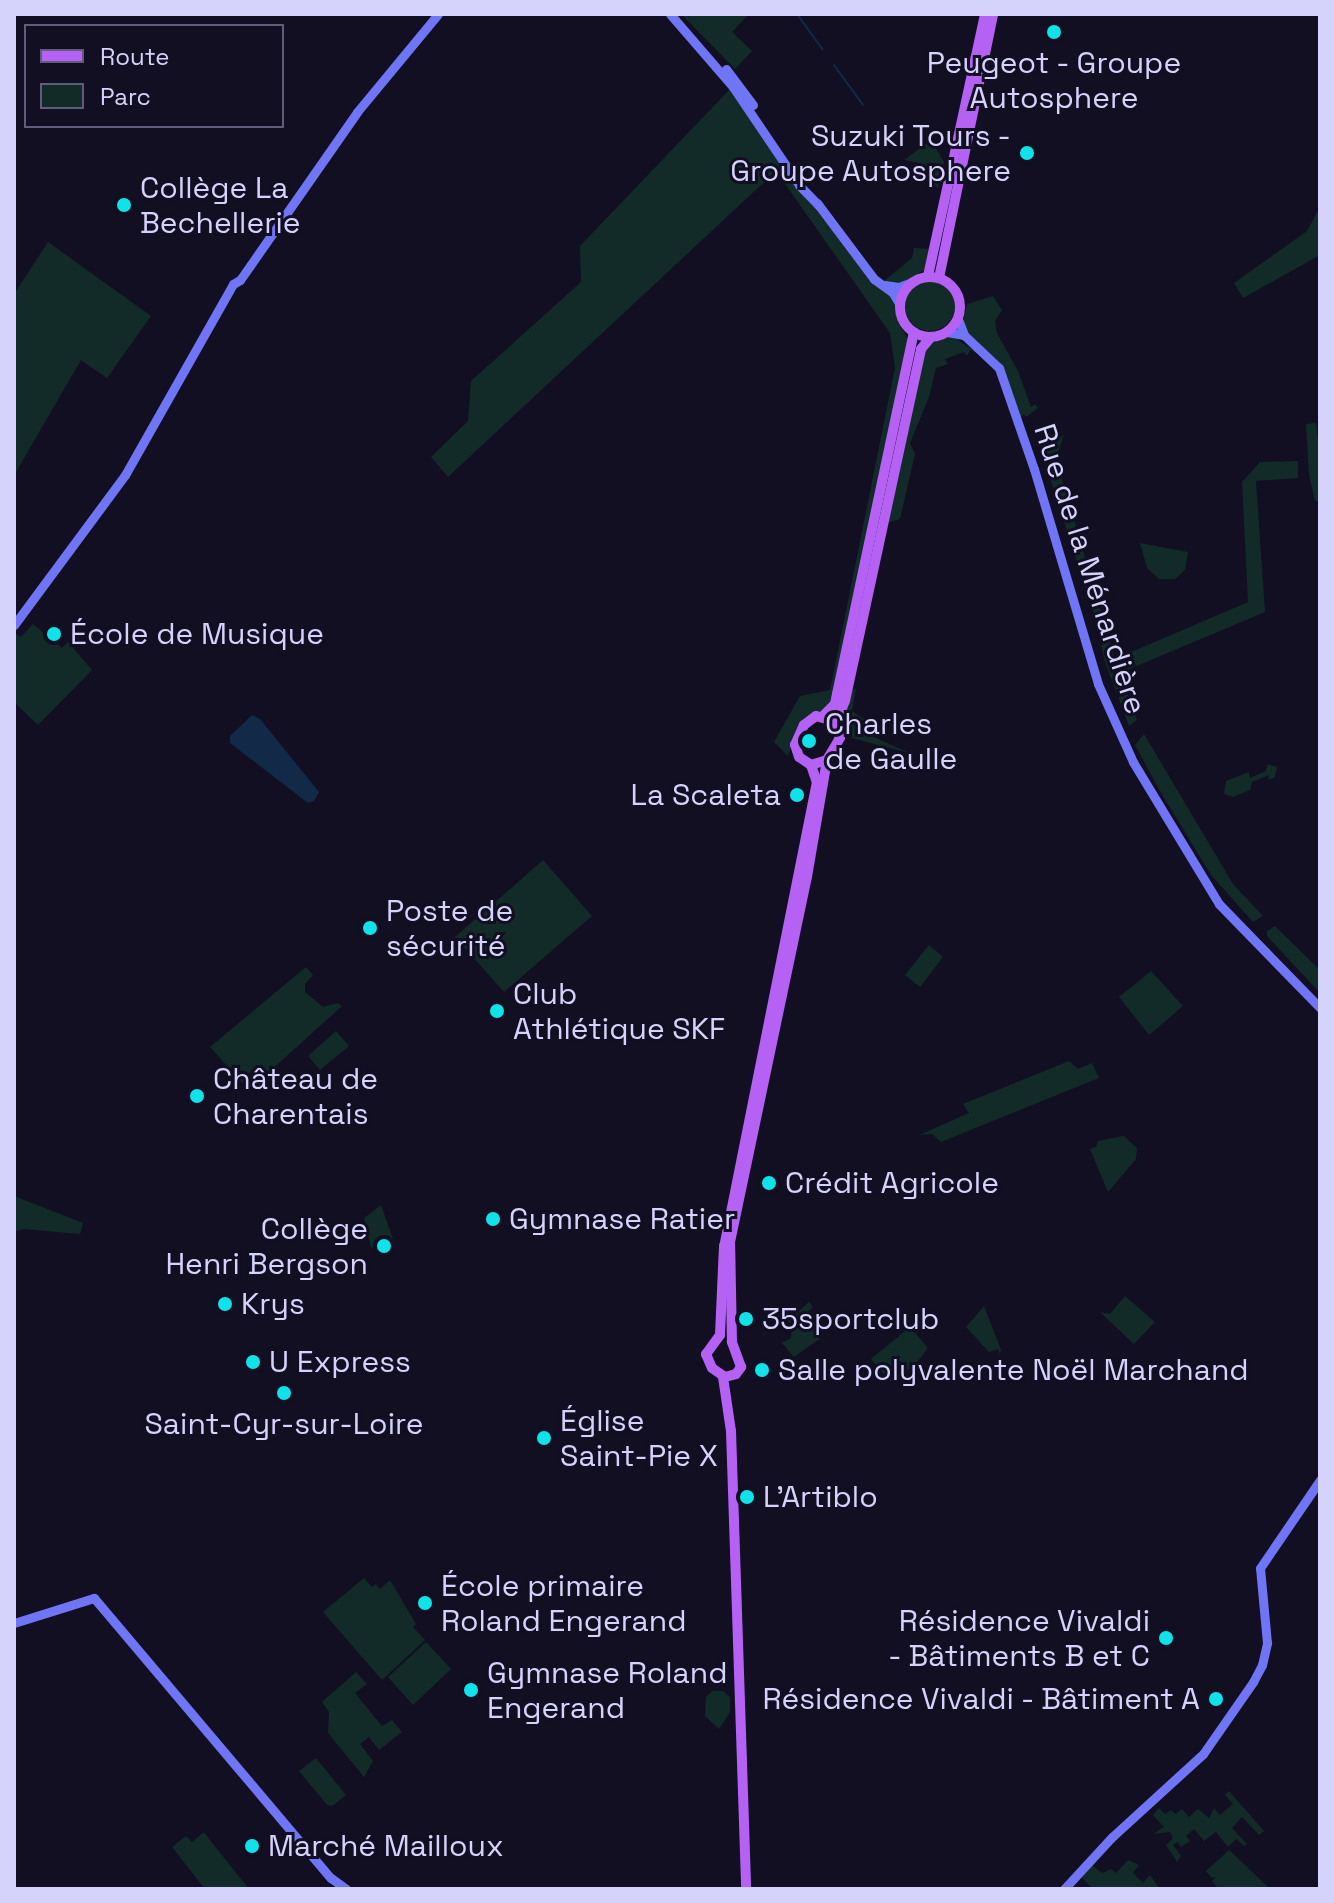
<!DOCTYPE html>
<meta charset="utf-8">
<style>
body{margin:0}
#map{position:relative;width:1334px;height:1903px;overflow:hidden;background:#110f21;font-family:"Space Grotesk",sans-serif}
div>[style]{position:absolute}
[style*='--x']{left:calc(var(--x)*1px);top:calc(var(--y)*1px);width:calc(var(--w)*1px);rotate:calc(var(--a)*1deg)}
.green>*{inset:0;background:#122b28}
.round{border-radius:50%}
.water>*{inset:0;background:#122a47}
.stream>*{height:2px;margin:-1px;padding:0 1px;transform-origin:1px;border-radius:1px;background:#122a47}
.secondary>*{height:9px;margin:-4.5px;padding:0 4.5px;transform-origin:4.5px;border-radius:4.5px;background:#7075f5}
.primary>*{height:10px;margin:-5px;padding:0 5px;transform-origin:5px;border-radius:5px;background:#b461f4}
.primary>.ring{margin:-5px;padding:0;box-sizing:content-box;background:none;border:10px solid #b461f4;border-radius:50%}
.dots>*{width:22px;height:22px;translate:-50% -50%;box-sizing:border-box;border:4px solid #110f21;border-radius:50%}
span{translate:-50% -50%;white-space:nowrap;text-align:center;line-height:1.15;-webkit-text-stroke:6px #110f21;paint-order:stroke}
.poi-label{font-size:30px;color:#d5d2fc}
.right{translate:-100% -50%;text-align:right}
.left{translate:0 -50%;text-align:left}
.street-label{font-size:30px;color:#d5d2fc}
.frame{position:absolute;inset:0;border:16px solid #d5d2fc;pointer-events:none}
.legend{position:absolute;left:24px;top:24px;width:260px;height:104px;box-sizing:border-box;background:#110f21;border:2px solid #5f5d79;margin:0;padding:10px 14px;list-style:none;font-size:24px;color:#d5d2fc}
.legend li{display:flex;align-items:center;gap:16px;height:40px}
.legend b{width:40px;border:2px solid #5f5d79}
</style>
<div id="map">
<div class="green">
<div style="clip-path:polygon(681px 14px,749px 14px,732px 32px,752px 51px,735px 69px)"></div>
<div style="clip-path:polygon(731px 88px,800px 190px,853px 255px,894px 297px,899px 322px,909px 342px,832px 702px,825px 710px,804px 719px,794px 735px,788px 756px,774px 742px,800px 696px,830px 690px,895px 368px,890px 333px,776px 171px,448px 477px,431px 457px,468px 421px,471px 381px,581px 282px,580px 246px)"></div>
<div style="clip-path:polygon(931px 140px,944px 162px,938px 189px,920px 163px,904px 160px)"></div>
<div style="clip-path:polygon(1320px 207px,1320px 255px,1243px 298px,1234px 283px,1307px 231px)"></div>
<div style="clip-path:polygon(48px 242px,151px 316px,107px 378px,81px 360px,16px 472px,14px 294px)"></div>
<div style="clip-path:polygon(914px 248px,931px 249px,926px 269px,903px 283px,884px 281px,912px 258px)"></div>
<div class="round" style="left:905px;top:281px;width:50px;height:50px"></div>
<div style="clip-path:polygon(993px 296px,1002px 310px,995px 321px,997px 333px,1018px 371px,1031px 407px,1035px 404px,1038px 408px,1026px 417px,1024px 414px,1020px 418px,999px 362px,962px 327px,967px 304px)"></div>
<div style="clip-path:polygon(952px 336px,979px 354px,970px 350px,967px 356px,964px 352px,945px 359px,948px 364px,936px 368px,929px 397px,910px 443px,915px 454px,900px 519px,887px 523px,923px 353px,929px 343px)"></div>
<div style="clip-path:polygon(1316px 423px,1320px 455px,1320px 476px,1318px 458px,1319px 501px,1315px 501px,1309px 475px,1306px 424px)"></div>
<div style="clip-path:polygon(1064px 434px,1056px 459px,1115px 659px,1248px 602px,1242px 482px,1260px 462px,1298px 461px,1298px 478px,1256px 481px,1265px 612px,1120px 673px,1137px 720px,1129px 726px,1105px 662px,1095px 618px,1042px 453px)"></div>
<div style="clip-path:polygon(1140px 543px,1188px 552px,1185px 570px,1175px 579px,1159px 579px,1147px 568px)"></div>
<div style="clip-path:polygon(33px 624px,62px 648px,68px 642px,92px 670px,38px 725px,14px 702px,14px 633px,21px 637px)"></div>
<div style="clip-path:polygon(856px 688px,852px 711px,864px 719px,859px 730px,909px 753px,844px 736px,842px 717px,850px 692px)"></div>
<div style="clip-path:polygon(1144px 734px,1233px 884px,1263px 916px,1253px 922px,1211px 875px,1160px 791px,1135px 745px)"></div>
<div style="clip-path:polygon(1268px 764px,1277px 767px,1275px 777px,1268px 780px,1269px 775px,1252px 782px,1250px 790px,1233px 797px,1224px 794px,1226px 781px,1249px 772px,1250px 778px,1266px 771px)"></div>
<div style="clip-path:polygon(543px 860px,592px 916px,504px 992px,455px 937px)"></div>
<div style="clip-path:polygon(1275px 926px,1320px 970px,1320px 993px,1267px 936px,1267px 931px)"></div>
<div style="clip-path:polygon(929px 945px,943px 957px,920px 987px,905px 975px)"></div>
<div style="clip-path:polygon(306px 967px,313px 975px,305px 984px,305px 992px,323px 1007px,338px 1003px,342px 1006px,249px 1090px,210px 1047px)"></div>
<div style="clip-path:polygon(1151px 971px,1183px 1006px,1149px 1035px,1119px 997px)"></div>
<div style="clip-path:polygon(336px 1031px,349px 1046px,320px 1070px,308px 1056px)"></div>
<div style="clip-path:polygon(1069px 1061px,1078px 1069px,1092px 1063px,1099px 1078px,941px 1142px,932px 1134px,919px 1135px,969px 1113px,963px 1104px)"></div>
<div style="clip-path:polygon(1124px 1136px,1137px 1148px,1136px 1159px,1108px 1192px,1090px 1149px,1096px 1147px,1098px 1141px)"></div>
<div style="clip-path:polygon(14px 1196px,83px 1223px,80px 1234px,23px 1229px,14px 1232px)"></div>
<div style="clip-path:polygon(381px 1205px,394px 1242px,385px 1255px,371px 1247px,364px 1218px)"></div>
<div style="clip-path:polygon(1125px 1296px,1155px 1322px,1134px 1344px,1100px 1312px,1110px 1314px)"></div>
<div style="clip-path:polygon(809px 1302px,813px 1307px,805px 1315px,822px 1337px,794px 1357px,782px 1343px,791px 1338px,792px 1325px,788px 1321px)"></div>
<div style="clip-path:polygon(984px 1306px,1001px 1350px,1000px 1355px,994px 1358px,1000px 1354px,998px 1349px,989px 1352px,966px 1327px)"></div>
<div style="clip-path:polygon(910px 1327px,928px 1348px,915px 1365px,891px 1382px,871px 1359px)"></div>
<div style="clip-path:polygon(364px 1578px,372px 1587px,376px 1584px,380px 1589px,390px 1580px,416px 1624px,413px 1627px,425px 1640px,382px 1680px,323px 1612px)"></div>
<div style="clip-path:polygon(426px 1642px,451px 1669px,413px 1705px,388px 1677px)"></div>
<div style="clip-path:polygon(356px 1672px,367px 1684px,355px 1693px,382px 1726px,392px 1720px,402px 1732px,379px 1750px,369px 1737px,360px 1744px,373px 1761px,364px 1777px,328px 1733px,329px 1712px,322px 1702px)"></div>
<div style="clip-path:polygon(712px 1691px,723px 1691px,730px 1697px,730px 1712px,719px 1729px,705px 1716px,706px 1697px)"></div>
<div style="clip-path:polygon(316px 1758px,346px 1795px,332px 1806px,327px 1805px,299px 1771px)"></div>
<div style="clip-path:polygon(1229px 1791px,1264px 1831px,1259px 1835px,1242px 1817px,1232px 1828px,1247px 1844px,1244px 1846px,1236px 1839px,1228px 1847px,1216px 1832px,1204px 1841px,1194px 1829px,1186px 1836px,1190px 1841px,1181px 1847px,1178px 1842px,1173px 1845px,1181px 1856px,1177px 1862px,1166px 1845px,1173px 1838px,1170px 1832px,1153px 1834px,1164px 1827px,1153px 1815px,1159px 1808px,1165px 1814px,1171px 1810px,1175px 1814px,1182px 1809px,1189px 1817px,1198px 1809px,1209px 1818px,1214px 1808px,1220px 1815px,1233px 1804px,1225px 1795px)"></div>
<div style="clip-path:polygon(204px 1832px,213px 1844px,249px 1889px,205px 1889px,172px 1847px,186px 1836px,192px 1842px)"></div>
<div style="clip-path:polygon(1229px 1850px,1246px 1866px,1270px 1889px,1218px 1889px,1212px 1881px,1216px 1877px,1212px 1878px,1206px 1871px)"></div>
<div style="clip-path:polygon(1128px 1860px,1139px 1865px,1133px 1873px,1143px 1883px,1150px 1875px,1159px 1888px,1093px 1889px,1080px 1876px,1091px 1864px,1102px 1873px,1111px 1869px,1116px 1873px)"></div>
</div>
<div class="water">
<div style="clip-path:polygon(252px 715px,260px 719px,319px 792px,314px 801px,308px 803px,230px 743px,230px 736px)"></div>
</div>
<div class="stream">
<div style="--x:797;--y:14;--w:44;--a:54.2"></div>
<div style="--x:834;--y:65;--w:49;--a:54.1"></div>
</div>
<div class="secondary">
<div style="--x:670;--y:14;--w:96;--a:49.2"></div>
<div style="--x:733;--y:87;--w:118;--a:56"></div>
<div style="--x:799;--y:185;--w:29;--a:46"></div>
<div style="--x:726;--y:69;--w:45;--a:53.1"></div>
<div style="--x:817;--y:203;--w:95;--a:53.1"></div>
<div style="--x:874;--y:279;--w:24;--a:36"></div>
<div style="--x:893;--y:293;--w:14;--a:60"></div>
<div style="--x:885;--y:285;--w:14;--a:8"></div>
<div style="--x:899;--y:287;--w:14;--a:-21"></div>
<div style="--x:958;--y:319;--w:17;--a:69"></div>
<div style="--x:947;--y:332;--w:17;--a:10"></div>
<div style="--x:964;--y:335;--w:48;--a:43.3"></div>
<div style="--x:999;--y:368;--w:107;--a:70.9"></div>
<div style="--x:1034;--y:469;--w:224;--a:73.4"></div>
<div style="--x:1098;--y:684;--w:85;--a:65.8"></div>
<div style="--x:1133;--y:762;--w:166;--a:58.8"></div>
<div style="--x:1219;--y:904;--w:145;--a:45.8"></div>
<div style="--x:14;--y:625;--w:187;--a:-53.5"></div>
<div style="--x:125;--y:475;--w:219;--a:-60.5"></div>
<div style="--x:233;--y:284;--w:8;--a:-30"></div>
<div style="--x:240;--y:280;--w:205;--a:-55.1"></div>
<div style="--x:357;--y:112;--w:127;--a:-50.4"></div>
<div style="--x:14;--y:1623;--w:84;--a:-17.4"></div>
<div style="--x:94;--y:1598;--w:367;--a:49.8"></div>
<div style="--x:331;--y:1878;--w:19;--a:36"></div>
<div style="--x:1064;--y:1889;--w:71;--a:-47.3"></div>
<div style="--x:1112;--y:1837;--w:123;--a:-42.4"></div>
<div style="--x:1203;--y:1754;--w:88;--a:-55.2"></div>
<div style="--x:1253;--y:1682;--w:19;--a:-62"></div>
<div style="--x:1262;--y:1665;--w:23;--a:-77"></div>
<div style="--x:1267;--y:1643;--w:75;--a:-95.3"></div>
<div style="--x:1260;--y:1568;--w:107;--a:-55.7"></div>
</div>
<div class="primary">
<div style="--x:928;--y:276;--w:268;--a:-77.7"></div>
<div class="ring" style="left:900px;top:277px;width:50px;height:50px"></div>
<div style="--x:939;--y:278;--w:269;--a:-78.4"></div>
<div style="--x:816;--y:716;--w:18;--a:16"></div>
<div style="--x:833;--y:721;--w:18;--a:68"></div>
<div style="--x:840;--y:738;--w:26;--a:121"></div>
<div style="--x:827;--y:760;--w:17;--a:163"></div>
<div style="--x:811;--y:765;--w:14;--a:-146"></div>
<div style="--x:799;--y:757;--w:13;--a:-108"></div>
<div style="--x:795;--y:745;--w:22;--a:-66"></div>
<div style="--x:804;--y:725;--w:15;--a:-37"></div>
<div style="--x:823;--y:716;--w:17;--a:-45"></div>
<div style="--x:835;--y:704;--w:10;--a:-79"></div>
<div style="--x:837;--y:694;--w:370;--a:-78"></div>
<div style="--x:836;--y:724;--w:25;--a:-69"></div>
<div style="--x:845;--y:701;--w:360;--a:-77.8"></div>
<div style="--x:921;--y:349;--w:16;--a:-50"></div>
<div style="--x:811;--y:765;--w:18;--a:71"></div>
<div style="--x:817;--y:782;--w:473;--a:101.3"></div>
<div style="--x:724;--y:1246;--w:89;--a:92.6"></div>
<div style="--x:720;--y:1335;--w:24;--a:126"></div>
<div style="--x:706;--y:1354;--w:15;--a:67"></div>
<div style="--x:712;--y:1368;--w:16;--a:35"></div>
<div style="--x:725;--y:1377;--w:11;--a:-15"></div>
<div style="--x:736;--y:1374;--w:9;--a:-54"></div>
<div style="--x:741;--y:1367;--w:27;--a:-110"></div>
<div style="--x:732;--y:1342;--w:100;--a:-91.1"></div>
<div style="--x:730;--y:1242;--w:373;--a:-78.1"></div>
<div style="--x:807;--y:877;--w:119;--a:-80.3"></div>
<div style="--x:723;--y:1377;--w:55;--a:81.6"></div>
<div style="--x:731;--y:1431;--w:458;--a:88.1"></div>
</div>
<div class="dots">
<div style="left:1054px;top:32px;background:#10e2ea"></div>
<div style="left:1027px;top:153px;background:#10e2ea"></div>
<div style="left:124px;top:205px;background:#10e2ea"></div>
<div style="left:54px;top:634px;background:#10e2ea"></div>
<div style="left:809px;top:741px;background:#10e2ea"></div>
<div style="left:797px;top:795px;background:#10e2ea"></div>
<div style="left:370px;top:928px;background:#10e2ea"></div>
<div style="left:497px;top:1011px;background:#10e2ea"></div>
<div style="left:197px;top:1096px;background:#10e2ea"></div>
<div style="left:769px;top:1183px;background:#10e2ea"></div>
<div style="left:493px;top:1219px;background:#10e2ea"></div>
<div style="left:384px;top:1246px;background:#10e2ea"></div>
<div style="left:225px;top:1304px;background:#10e2ea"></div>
<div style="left:746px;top:1319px;background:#10e2ea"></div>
<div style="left:253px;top:1362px;background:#10e2ea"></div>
<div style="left:762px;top:1370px;background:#10e2ea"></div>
<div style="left:284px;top:1393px;background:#10e2ea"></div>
<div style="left:544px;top:1438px;background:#10e2ea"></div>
<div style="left:747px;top:1497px;background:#10e2ea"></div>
<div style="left:425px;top:1603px;background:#10e2ea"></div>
<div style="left:1166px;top:1638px;background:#10e2ea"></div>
<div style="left:471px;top:1690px;background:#10e2ea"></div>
<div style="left:1216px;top:1699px;background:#10e2ea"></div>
<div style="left:252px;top:1846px;background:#10e2ea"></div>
</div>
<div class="poi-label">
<span style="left:1054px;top:80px">Peugeot - Groupe<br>Autosphere</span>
<span class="right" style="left:1011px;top:153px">Suzuki Tours -<br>Groupe Autosphere</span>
<span class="left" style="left:140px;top:205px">Collège La<br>Bechellerie</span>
<span class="left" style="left:70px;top:634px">École de Musique</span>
<span class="left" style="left:825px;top:741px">Charles<br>de Gaulle</span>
<span class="right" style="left:781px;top:795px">La Scaleta</span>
<span class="left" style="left:386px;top:928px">Poste de<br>sécurité</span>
<span class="left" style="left:513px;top:1011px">Club<br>Athlétique SKF</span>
<span class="left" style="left:213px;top:1096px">Château de<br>Charentais</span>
<span class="left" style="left:785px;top:1183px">Crédit Agricole</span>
<span class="left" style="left:509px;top:1219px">Gymnase Ratier</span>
<span class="right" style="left:368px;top:1246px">Collège<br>Henri Bergson</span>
<span class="left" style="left:241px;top:1304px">Krys</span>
<span class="left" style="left:762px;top:1319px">35sportclub</span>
<span class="left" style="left:269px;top:1362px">U Express</span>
<span class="left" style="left:778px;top:1370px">Salle polyvalente Noël Marchand</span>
<span class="left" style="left:560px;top:1438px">Église<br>Saint-Pie X</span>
<span style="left:284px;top:1424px">Saint-Cyr-sur-Loire</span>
<span class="left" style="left:763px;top:1497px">L’Artiblo</span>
<span class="left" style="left:441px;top:1603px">École primaire<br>Roland Engerand</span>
<span class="right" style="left:1150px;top:1638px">Résidence Vivaldi<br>- Bâtiments B et C</span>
<span class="left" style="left:487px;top:1690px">Gymnase Roland<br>Engerand</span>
<span class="right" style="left:1200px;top:1699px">Résidence Vivaldi - Bâtiment A</span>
<span class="left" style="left:268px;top:1846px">Marché Mailloux</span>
</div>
<div class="street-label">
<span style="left:1090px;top:569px;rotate:72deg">Rue de la Ménardière</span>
</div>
<div class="frame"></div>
<ul class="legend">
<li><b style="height:10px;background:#b461f4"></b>Route</li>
<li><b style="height:22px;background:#122b28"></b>Parc</li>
</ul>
</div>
